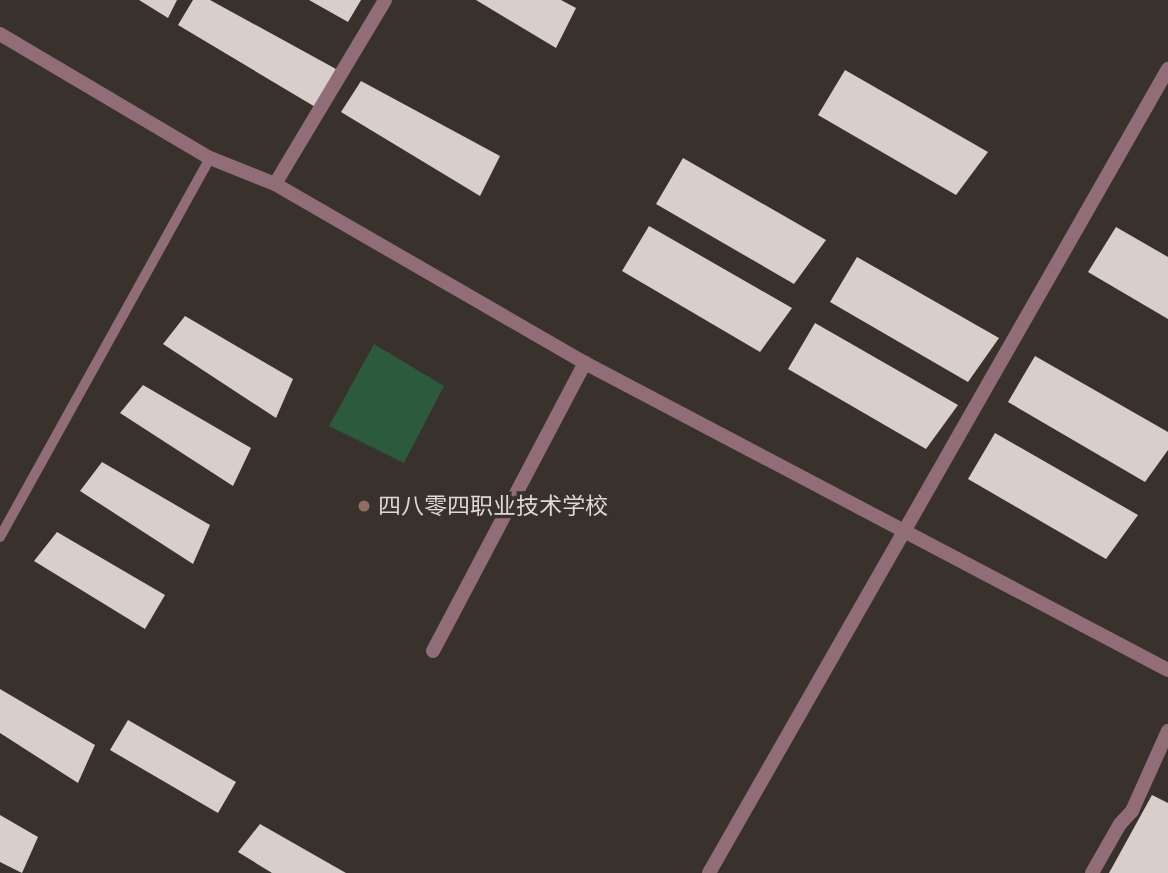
<!DOCTYPE html>
<meta charset="utf-8">
<style>
body{margin:0}
#map{position:relative;width:1168px;height:873px;overflow:hidden;background:#38312c;font-family:"DM Sans","Noto Sans SC",sans-serif}
div>[style]{position:absolute}
[style*='--x']{left:calc(var(--x)*1px);top:calc(var(--y)*1px);width:calc(var(--w)*1px);rotate:calc(var(--a)*1deg)}
.green>*{inset:0;background:#2c5a3c}
.building>*{inset:0;background:#d9cfca}
.lane>*{height:10px;margin:-5px;padding:0 5px;transform-origin:5px;border-radius:5px;background:#916e77}
.street>*{height:14px;margin:-7px;padding:0 7px;transform-origin:7px;border-radius:7px;background:#916e77}
.dots>*{width:19px;height:19px;translate:-50% -50%;box-sizing:border-box;border:4px solid #38312c;border-radius:50%}
span{translate:-50% -50%;white-space:nowrap;text-align:center;line-height:1.15;-webkit-text-stroke:7px #38312c;paint-order:stroke}
.poi-label{font-size:23px;color:#ddd9d6}
.left{translate:0 -50%;text-align:left}
</style>
<div id="map">
<div class="green">
<div style="clip-path:polygon(374px 344px,444px 386px,404px 463px,329px 426px)"></div>
</div>
<div class="building">
<div style="clip-path:polygon(139px 0,177px 0,168px 18px)"></div>
<div style="clip-path:polygon(193px 0,210px 0,336px 69px,317px 108px,178px 25px)"></div>
<div style="clip-path:polygon(309px 0,361px 0,348px 22px)"></div>
<div style="clip-path:polygon(476px 0,561px 0,576px 8px,556px 48px)"></div>
<div style="clip-path:polygon(845px 70px,988px 152px,956px 195px,818px 115px)"></div>
<div style="clip-path:polygon(361px 81px,500px 156px,480px 196px,341px 112px)"></div>
<div style="clip-path:polygon(683px 158px,826px 240px,794px 284px,656px 204px)"></div>
<div style="clip-path:polygon(649px 226px,792px 308px,760px 352px,622px 271px)"></div>
<div style="clip-path:polygon(1116px 227px,1168px 257px,1168px 319px,1088px 272px)"></div>
<div style="clip-path:polygon(857px 257px,999px 338px,968px 382px,830px 302px)"></div>
<div style="clip-path:polygon(185px 316px,293px 379px,276px 418px,163px 344px)"></div>
<div style="clip-path:polygon(815px 323px,958px 405px,926px 449px,788px 369px)"></div>
<div style="clip-path:polygon(1035px 356px,1168px 432px,1168px 450px,1145px 482px,1008px 402px)"></div>
<div style="clip-path:polygon(143px 385px,251px 448px,233px 486px,120px 413px)"></div>
<div style="clip-path:polygon(995px 433px,1138px 515px,1106px 559px,968px 479px)"></div>
<div style="clip-path:polygon(102px 462px,210px 525px,193px 564px,80px 491px)"></div>
<div style="clip-path:polygon(57px 532px,165px 595px,145px 629px,34px 561px)"></div>
<div style="clip-path:polygon(0 689px,95px 745px,78px 783px,0 733px)"></div>
<div style="clip-path:polygon(128px 720px,236px 782px,218px 813px,110px 750px)"></div>
<div style="clip-path:polygon(1152px 795px,1168px 803px,1168px 873px,1109px 873px)"></div>
<div style="clip-path:polygon(0 815px,38px 837px,22px 873px,0 862px)"></div>
<div style="clip-path:polygon(260px 824px,346px 873px,272px 873px,238px 852px)"></div>
</div>
<div class="lane">
<div style="--x:0;--y:537;--w:433;--a:-61"></div>
</div>
<div class="street">
<div style="--x:0;--y:34;--w:244;--a:30.6"></div>
<div style="--x:210;--y:158;--w:70;--a:21.8"></div>
<div style="--x:275;--y:184;--w:358;--a:30"></div>
<div style="--x:585;--y:363;--w:659;--a:27.77"></div>
<div style="--x:275;--y:184;--w:214;--a:-59.1"></div>
<div style="--x:433;--y:651;--w:326;--a:-62.2"></div>
<div style="--x:709;--y:873;--w:926;--a:-60.28"></div>
<div style="--x:1092;--y:873;--w:56;--a:-60.3"></div>
<div style="--x:1120;--y:824;--w:18;--a:-47"></div>
<div style="--x:1132;--y:811;--w:88;--a:-65.8"></div>
</div>
<div class="dots">
<div style="left:364px;top:506px;background:#8d6e63"></div>
</div>
<div class="poi-label">
<span class="left" style="left:378px;top:506px">四八零四职业技术学校</span>
</div>
</div>
